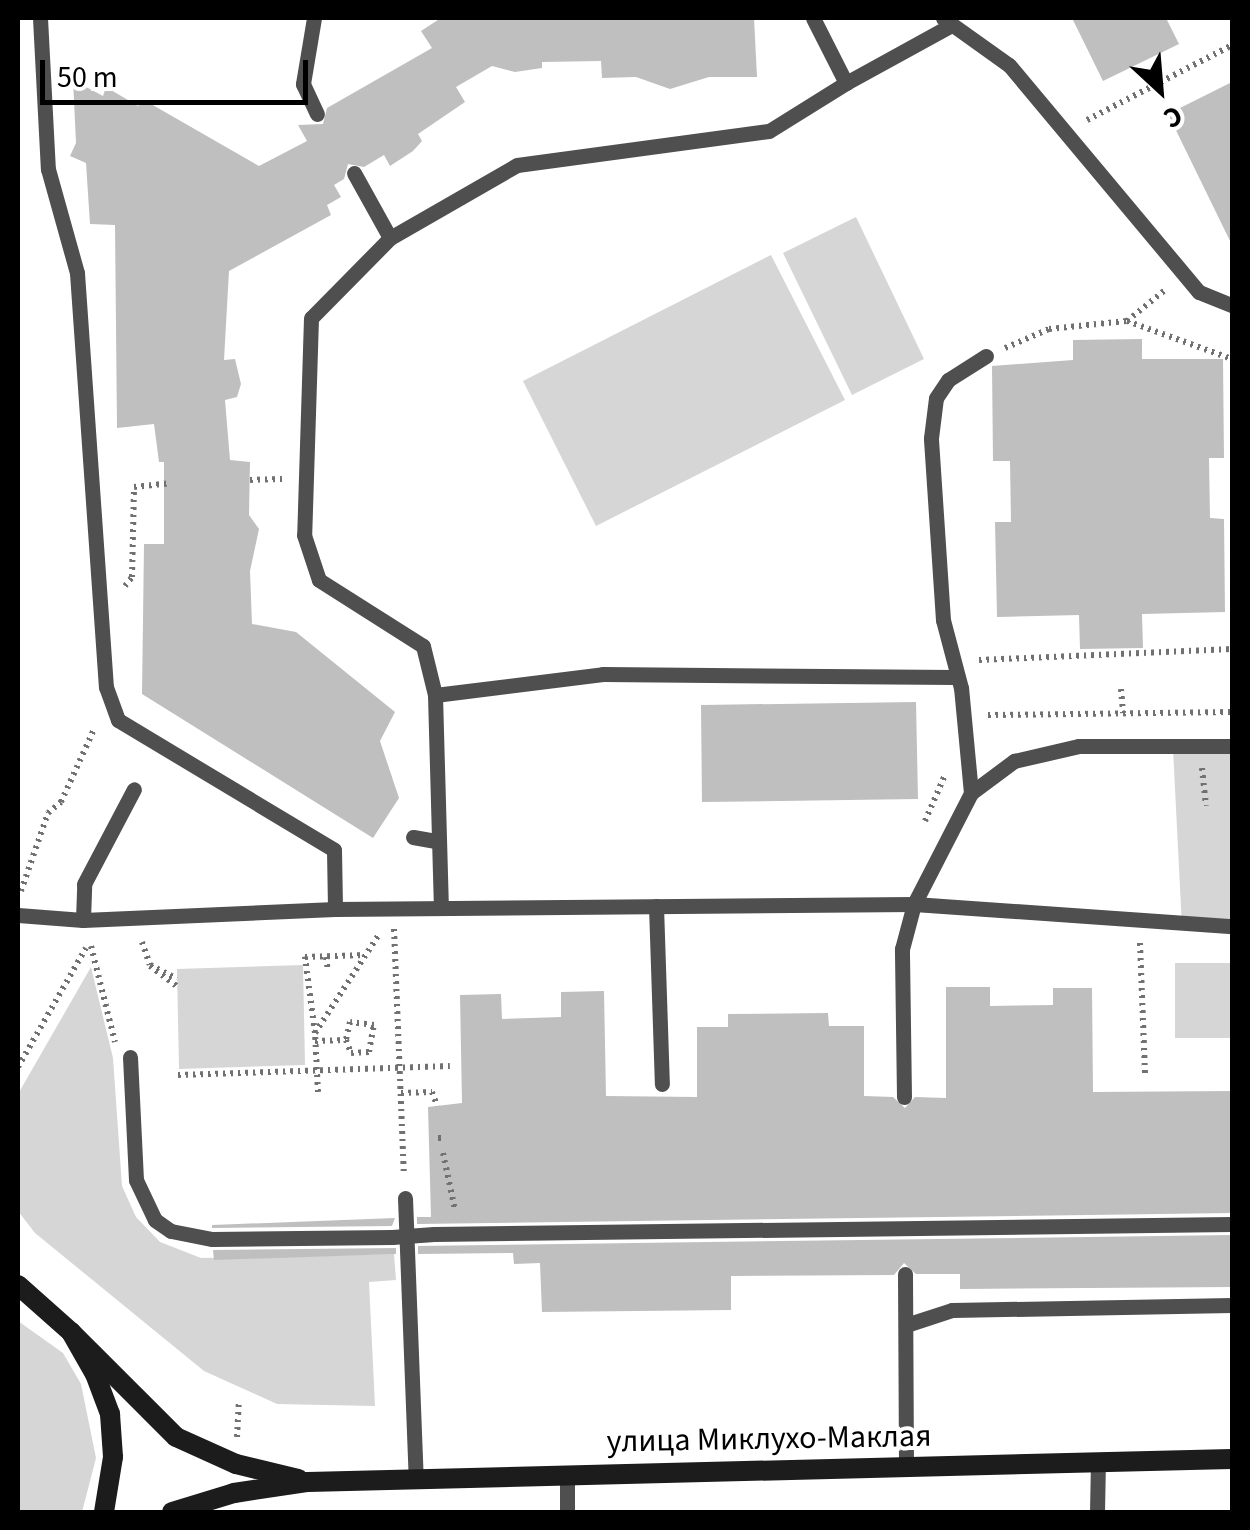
<!DOCTYPE html>
<meta charset="utf-8">
<style>
body{margin:0}
#map{position:relative;width:1250px;height:1530px;overflow:hidden;background:#fff;font-family:"Source Sans 3",sans-serif}
div>[style]{position:absolute}
[style*='--x']{left:calc(var(--x)*1px);top:calc(var(--y)*1px);width:calc(var(--w)*1px);rotate:calc(var(--a)*1deg)}
.green>*{inset:0;background:#d6d6d6}
.building>*{inset:0;background:#bfbfbf}
.path>*{height:6px;margin-top:-3px;transform-origin:0;background:repeating-linear-gradient(90deg,#717171 0 2.5px,transparent 0 7.5px)}
.lane>*{height:15px;margin:-7.5px;padding:0 7.5px;transform-origin:7.5px;border-radius:7.5px;background:#4f4f4f}
.secondary>*{height:20px;margin:-10px;padding:0 10px;transform-origin:10px;border-radius:10px;background:#1c1c1c}
.lane-bridge>*{height:15px;margin:-7.5px;padding:0 7.5px;transform-origin:7.5px;border-radius:7.5px;background:#4f4f4f}
span{translate:-50% -50%;white-space:nowrap;text-align:center;line-height:1.15;-webkit-text-stroke:8px #fff;paint-order:stroke}
.street-label{font-size:32px;color:#000}
.frame{position:absolute;inset:0;border:20px solid #000;pointer-events:none}
.north{position:absolute;left:1110px;top:40px;width:100px;height:100px;-webkit-text-stroke:8px #fff;paint-order:stroke;rotate:154deg;font-size:28px;font-weight:700;line-height:40px;text-align:center;color:#000}
.north::after{content:'';display:block;margin:auto;width:35px;height:45px;background:#000;clip-path:polygon(50% 0,100% 100%,50% 72%,0 100%)}
.scale{position:absolute;left:40px;top:60px;width:268px;height:45px;box-sizing:border-box;border:5px solid #000;border-top:0;padding-left:12px;font-size:30px;line-height:35px;white-space:nowrap;color:#000;-webkit-text-stroke:8px #fff;paint-order:stroke}
</style>
<div id="map">
<div class="green">
<div style="clip-path:polygon(856px 217px,924px 359px,852px 395px,783px 253px)"></div>
<div style="clip-path:polygon(771px 255px,845px 400px,596px 526px,523px 381px)"></div>
<div style="clip-path:polygon(1232px 746px,1232px 926px,1182px 927px,1173px 749px)"></div>
<div style="clip-path:polygon(1175px 963px,1232px 963px,1232px 1038px,1175px 1038px)"></div>
<div style="clip-path:polygon(303px 965px,305px 1065px,179px 1069px,177px 969px)"></div>
<div style="clip-path:polygon(91px 967px,113px 1058px,122px 1186px,136px 1217px,160px 1242px,201px 1258px,394px 1254px,396px 1280px,369px 1282px,375px 1406px,277px 1404px,204px 1371px,35px 1233px,18px 1211px,18px 1094px)"></div>
<div style="clip-path:polygon(18px 1321px,63px 1353px,81px 1384px,96px 1458px,82px 1512px,18px 1512px)"></div>
</div>
<div class="building">
<div style="clip-path:polygon(441px 18px,754px 18px,757px 77px,709px 77px,670px 89px,636px 77px,602px 78px,601px 61px,542px 62px,542px 68px,515px 72px,492px 66px,456px 87px,465px 102px,418px 134px,422px 141px,413px 151px,390px 166px,384px 155px,364px 167px,348px 164px,344px 179px,334px 185px,341px 197px,327px 205px,331px 215px,229px 271px,224px 360px,235px 359px,241px 384px,237px 397px,225px 400px,230px 460px,250px 462px,249px 515px,259px 529px,250px 571px,252px 624px,296px 632px,395px 712px,380px 741px,399px 798px,373px 838px,142px 694px,144px 544px,164px 544px,164px 462px,159px 462px,154px 424px,117px 428px,115px 225px,90px 224px,86px 163px,70px 156px,76px 143px,73px 80px,103px 96px,106px 87px,138px 106px,144px 100px,259px 166px,307px 141px,298px 125px,323px 124px,327px 108px,432px 48px,421px 31px)"></div>
<div style="clip-path:polygon(1072px 18px,1166px 18px,1179px 44px,1103px 81px)"></div>
<div style="clip-path:polygon(1232px 82px,1232px 245px,1168px 114px)"></div>
<div style="clip-path:polygon(1142px 339px,1142px 359px,1223px 359px,1224px 458px,1209px 458px,1210px 518px,1224px 519px,1225px 612px,1142px 614px,1143px 648px,1080px 649px,1079px 615px,997px 617px,995px 522px,1011px 522px,1010px 461px,993px 461px,992px 366px,1073px 360px,1073px 340px)"></div>
<div style="clip-path:polygon(916px 702px,918px 799px,702px 802px,701px 705px)"></div>
<div style="clip-path:polygon(946px 987px,990px 987px,990px 1006px,1053px 1005px,1053px 988px,1092px 988px,1093px 1092px,1232px 1091px,1232px 1213px,417px 1224px,417px 1217px,431px 1217px,428px 1107px,462px 1103px,460px 995px,501px 994px,502px 1019px,561px 1017px,561px 992px,604px 991px,606px 1096px,697px 1097px,697px 1027px,728px 1027px,728px 1014px,828px 1013px,829px 1026px,864px 1026px,864px 1096px,893px 1097px,905px 1108px,915px 1097px,946px 1098px)"></div>
<div style="clip-path:polygon(395px 1218px,392px 1226px,212px 1228px,212px 1225px)"></div>
<div style="clip-path:polygon(1232px 1235px,1232px 1287px,960px 1289px,960px 1274px,916px 1274px,904px 1263px,894px 1275px,731px 1276px,731px 1310px,542px 1312px,540px 1263px,514px 1264px,513px 1253px,418px 1254px,418px 1246px)"></div>
<div style="clip-path:polygon(396px 1248px,396px 1254px,214px 1260px,213px 1250px)"></div>
</div>
<div class="path">
<div style="--x:1087;--y:120;--w:163;--a:-27.3"></div>
<div style="--x:1127;--y:321;--w:49;--a:-39.2"></div>
<div style="--x:1005;--y:348;--w:48;--a:-23.4"></div>
<div style="--x:1049;--y:329;--w:78;--a:-5.9"></div>
<div style="--x:1127;--y:321;--w:112;--a:19.9"></div>
<div style="--x:250;--y:480;--w:32;--a:-2"></div>
<div style="--x:125;--y:586;--w:11;--a:-52"></div>
<div style="--x:132;--y:577;--w:90;--a:-88.7"></div>
<div style="--x:134;--y:487;--w:36;--a:-6"></div>
<div style="--x:979;--y:660;--w:253;--a:-2.5"></div>
<div style="--x:1121;--y:689;--w:24;--a:85"></div>
<div style="--x:988;--y:715;--w:244;--a:-0.7"></div>
<div style="--x:1202;--y:768;--w:38;--a:84"></div>
<div style="--x:925;--y:821;--w:48;--a:-66.6"></div>
<div style="--x:21;--y:891;--w:83;--a:-70.9"></div>
<div style="--x:48;--y:813;--w:17;--a:-40"></div>
<div style="--x:61;--y:802;--w:82;--a:-65.6"></div>
<div style="--x:394;--y:929;--w:247;--a:87.7"></div>
<div style="--x:142;--y:942;--w:24;--a:71"></div>
<div style="--x:150;--y:965;--w:30;--a:27"></div>
<div style="--x:1140;--y:943;--w:131;--a:87.8"></div>
<div style="--x:91;--y:946;--w:99;--a:76"></div>
<div style="--x:326;--y:957;--w:14;--a:82"></div>
<div style="--x:150;--y:966;--w:34;--a:37"></div>
<div style="--x:315;--y:1033;--w:77;--a:-97.5"></div>
<div style="--x:305;--y:957;--w:60;--a:-1.9"></div>
<div style="--x:315;--y:1041;--w:31;--a:-2"></div>
<div style="--x:346;--y:1040;--w:14;--a:69"></div>
<div style="--x:351;--y:1053;--w:18;--a:-3"></div>
<div style="--x:369;--y:1052;--w:27;--a:-80"></div>
<div style="--x:374;--y:1025;--w:24;--a:-173"></div>
<div style="--x:350;--y:1022;--w:18;--a:103"></div>
<div style="--x:18;--y:1067;--w:137;--a:-60.3"></div>
<div style="--x:178;--y:1075;--w:272;--a:-1.9"></div>
<div style="--x:318;--y:1092;--w:59;--a:-92.9"></div>
<div style="--x:315;--y:1033;--w:119;--a:-57"></div>
<div style="--x:401;--y:1093;--w:31;--a:-2"></div>
<div style="--x:432;--y:1092;--w:15;--a:70"></div>
<div style="--x:438;--y:1138;--w:6;--a:0"></div>
<div style="--x:443;--y:1153;--w:58;--a:78.1"></div>
<div style="--x:237;--y:1437;--w:34;--a:-87"></div>
<div style="--x:1037;--y:1512;--w:5;--a:-90"></div>
</div>
<div class="lane">
<div style="--x:40;--y:18;--w:151;--a:87"></div>
<div style="--x:48;--y:169;--w:108;--a:74.4"></div>
<div style="--x:77;--y:273;--w:415;--a:86"></div>
<div style="--x:106;--y:687;--w:35;--a:70"></div>
<div style="--x:118;--y:720;--w:252;--a:31"></div>
<div style="--x:334;--y:850;--w:59;--a:89"></div>
<div style="--x:314;--y:18;--w:67;--a:99.5"></div>
<div style="--x:303;--y:84;--w:33;--a:65"></div>
<div style="--x:813;--y:18;--w:73;--a:63.1"></div>
<div style="--x:846;--y:83;--w:116;--a:-28.8"></div>
<div style="--x:943;--y:18;--w:81;--a:35.5"></div>
<div style="--x:1009;--y:65;--w:296;--a:50.1"></div>
<div style="--x:1199;--y:292;--w:35;--a:22"></div>
<div style="--x:354;--y:173;--w:74;--a:61"></div>
<div style="--x:390;--y:238;--w:146;--a:-29.9"></div>
<div style="--x:517;--y:165;--w:254;--a:-7.7"></div>
<div style="--x:769;--y:131;--w:91;--a:-31.9"></div>
<div style="--x:390;--y:238;--w:112;--a:134.6"></div>
<div style="--x:311;--y:318;--w:217;--a:91.8"></div>
<div style="--x:304;--y:535;--w:47;--a:71.6"></div>
<div style="--x:319;--y:580;--w:123;--a:32.4"></div>
<div style="--x:423;--y:646;--w:50;--a:76.2"></div>
<div style="--x:435;--y:695;--w:213;--a:88.4"></div>
<div style="--x:435;--y:695;--w:169;--a:-7.1"></div>
<div style="--x:603;--y:674;--w:352;--a:0.5"></div>
<div style="--x:971;--y:793;--w:105;--a:-95.4"></div>
<div style="--x:961;--y:688;--w:70;--a:-104.8"></div>
<div style="--x:943;--y:620;--w:182;--a:-93.8"></div>
<div style="--x:931;--y:438;--w:40;--a:-82.9"></div>
<div style="--x:936;--y:398;--w:22;--a:-56"></div>
<div style="--x:948;--y:380;--w:45;--a:-32.3"></div>
<div style="--x:413;--y:837;--w:23;--a:10"></div>
<div style="--x:656;--y:906;--w:178;--a:88.1"></div>
<div style="--x:18;--y:915;--w:65;--a:4.4"></div>
<div style="--x:83;--y:920;--w:252;--a:-2.5"></div>
<div style="--x:335;--y:909;--w:579;--a:-0.49"></div>
<div style="--x:914;--y:904;--w:319;--a:4"></div>
<div style="--x:83;--y:920;--w:36;--a:-88"></div>
<div style="--x:84;--y:884;--w:107;--a:-62.2"></div>
<div style="--x:130;--y:1057;--w:123;--a:87.2"></div>
<div style="--x:136;--y:1180;--w:44;--a:64.6"></div>
<div style="--x:155;--y:1220;--w:19;--a:35"></div>
<div style="--x:171;--y:1231;--w:42;--a:11"></div>
<div style="--x:212;--y:1239;--w:180;--a:-0.6"></div>
<div style="--x:904;--y:1097;--w:148;--a:-90.8"></div>
<div style="--x:902;--y:949;--w:47;--a:-75.1"></div>
<div style="--x:914;--y:904;--w:125;--a:-62.8"></div>
<div style="--x:971;--y:793;--w:54;--a:-36.7"></div>
<div style="--x:1014;--y:761;--w:67;--a:-13"></div>
<div style="--x:1079;--y:746;--w:153;--a:0"></div>
<div style="--x:405;--y:1198;--w:282;--a:87.8"></div>
<div style="--x:434;--y:1234;--w:798;--a:-0.72"></div>
<div style="--x:905;--y:1274;--w:192;--a:89.7"></div>
<div style="--x:906;--y:1325;--w:48;--a:-18.1"></div>
<div style="--x:952;--y:1310;--w:280;--a:-1"></div>
<div style="--x:567;--y:1474;--w:38;--a:90"></div>
<div style="--x:1097;--y:1512;--w:51;--a:-88.9"></div>
</div>
<div class="secondary">
<div style="--x:18;--y:1285;--w:71;--a:41.6"></div>
<div style="--x:71;--y:1332;--w:48;--a:60.3"></div>
<div style="--x:95;--y:1374;--w:43;--a:69.4"></div>
<div style="--x:110;--y:1414;--w:43;--a:86"></div>
<div style="--x:113;--y:1457;--w:56;--a:99.3"></div>
<div style="--x:71;--y:1332;--w:148;--a:45"></div>
<div style="--x:176;--y:1437;--w:66;--a:24.2"></div>
<div style="--x:236;--y:1464;--w:64;--a:13.6"></div>
<div style="--x:172;--y:1512;--w:65;--a:-17"></div>
<div style="--x:234;--y:1493;--w:75;--a:-8.5"></div>
<div style="--x:308;--y:1482;--w:924;--a:-1.43"></div>
</div>
<div class="lane-bridge">
<div style="--x:392;--y:1237;--w:42;--a:-4.1"></div>
</div>
<div class="street-label">
<span style="left:769px;top:1439px;rotate:-1deg">улица Миклухо-Маклая</span>
</div>
<div class="frame"></div>
<div class="north">С</div>
<div class="scale">50 m</div>
</div>
